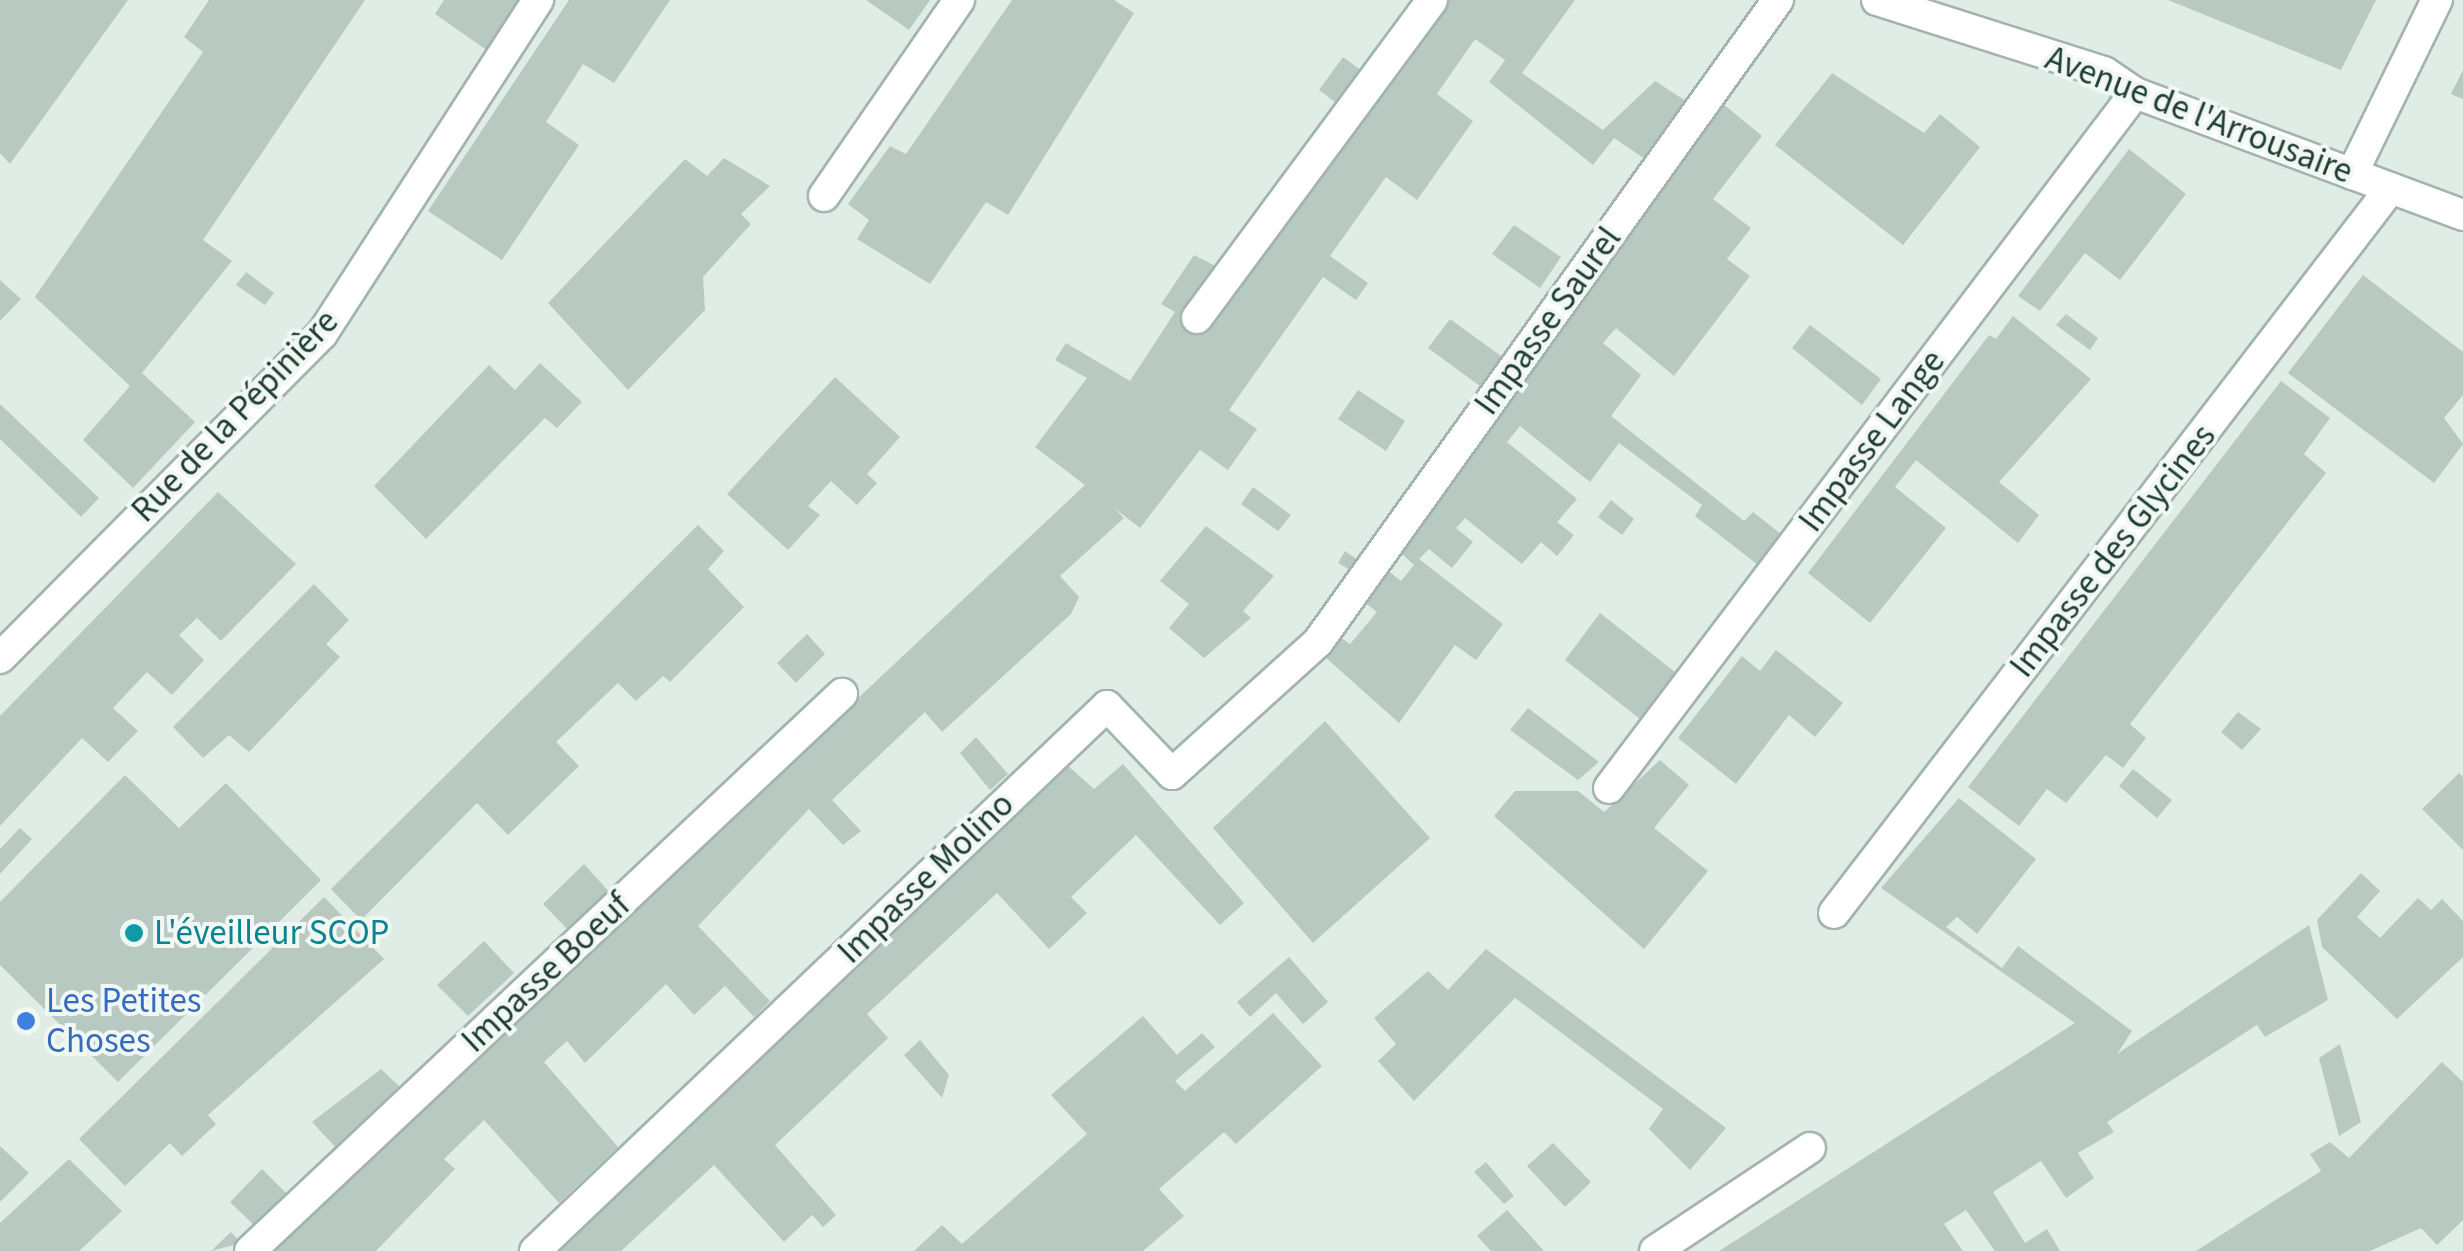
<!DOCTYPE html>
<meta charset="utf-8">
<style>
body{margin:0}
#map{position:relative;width:2463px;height:1251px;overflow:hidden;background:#e0ece6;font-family:"Source Sans 3",sans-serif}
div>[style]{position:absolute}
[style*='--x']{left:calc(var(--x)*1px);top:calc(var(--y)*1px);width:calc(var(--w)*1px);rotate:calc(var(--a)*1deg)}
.building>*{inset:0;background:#b8c9c2}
.roads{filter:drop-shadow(2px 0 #a3b4ad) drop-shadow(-2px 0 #a3b4ad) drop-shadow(0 2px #a3b4ad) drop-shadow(0 -2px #a3b4ad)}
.pedestrian>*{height:30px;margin:-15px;padding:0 15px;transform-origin:15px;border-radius:15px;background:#fff}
.minor>*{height:30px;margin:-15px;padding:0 15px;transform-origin:15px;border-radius:15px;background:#fff}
.dots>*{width:28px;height:28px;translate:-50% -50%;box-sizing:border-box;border:5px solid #f1f8f4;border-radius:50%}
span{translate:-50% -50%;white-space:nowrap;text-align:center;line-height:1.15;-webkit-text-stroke:8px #f1f8f4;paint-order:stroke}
.street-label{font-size:35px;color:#203d34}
.culture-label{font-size:35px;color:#0d838f}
.left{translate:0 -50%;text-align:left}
.shop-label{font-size:35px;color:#366cbe}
</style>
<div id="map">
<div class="building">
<div style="clip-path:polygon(0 0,128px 0,10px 164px,0 153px)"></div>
<div style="clip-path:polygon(209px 0,365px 0,203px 240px,232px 261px,142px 373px,195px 422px,133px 488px,83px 440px,130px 386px,35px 297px,203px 52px,184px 37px)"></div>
<div style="clip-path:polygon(444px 0,521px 0,488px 51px,435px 14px)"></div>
<div style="clip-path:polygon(569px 0,670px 0,614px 83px,583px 64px,546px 122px,579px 145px,502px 260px,428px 211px)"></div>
<div style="clip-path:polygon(866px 0,930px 0,909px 30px)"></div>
<div style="clip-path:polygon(1012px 0,1114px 0,1134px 13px,1008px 215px,986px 202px,930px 284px,857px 239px,869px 220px,848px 204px,890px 146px,906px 154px)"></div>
<div style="clip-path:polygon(1443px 0,1575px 0,1522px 73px,1603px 130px,1655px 81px,1689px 103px,1648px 161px,1614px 138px,1593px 165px,1489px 82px,1505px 60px,1475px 39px,1437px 94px,1473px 121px,1417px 200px,1386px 177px,1330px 256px,1368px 283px,1356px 300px,1323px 277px,1229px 410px,1257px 429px,1228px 470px,1200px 450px,1140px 528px,1113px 507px,1124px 518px,1060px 576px,1079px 597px,1071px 614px,942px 732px,925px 712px,832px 800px,861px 831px,843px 845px,809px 809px,698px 926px,770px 1001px,754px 1017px,725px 986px,694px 1015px,666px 984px,585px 1063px,567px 1041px,544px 1062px,618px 1147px,559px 1203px,484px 1120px,444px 1159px,455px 1169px,376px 1251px,269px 1251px,1085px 485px,1035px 447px,1087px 378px,1055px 360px,1066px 343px,1130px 381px,1175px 312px,1161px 304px,1194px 255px,1223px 270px,1188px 319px,1206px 331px)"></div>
<div style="clip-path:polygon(2168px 0,2376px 0,2341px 70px)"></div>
<div style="clip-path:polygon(1343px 57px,1366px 74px,1342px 107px,1319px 90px)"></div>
<div style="clip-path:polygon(2463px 70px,2463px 99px,2451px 94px)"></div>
<div style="clip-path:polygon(1832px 73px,1924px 133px,1940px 114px,1980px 147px,1903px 245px,1775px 145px)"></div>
<div style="clip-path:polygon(1722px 103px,1762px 136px,1713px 199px,1751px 228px,1727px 259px,1750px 276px,1674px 376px,1616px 328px,1603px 343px,1641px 375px,1611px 416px,1744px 521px,1753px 512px,1786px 538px,1762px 568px,1695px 516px,1702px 505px,1619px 443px,1590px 482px,1520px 426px,1507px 442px,1577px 499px,1557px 522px,1574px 535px,1557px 556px,1541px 542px,1522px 564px,1465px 518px,1456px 528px,1473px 542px,1452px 568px,1429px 549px,1419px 559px,1503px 624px,1476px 660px,1455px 645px,1399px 723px,1323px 655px,1337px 635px,1350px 644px,1377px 612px,1363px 601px,1386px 569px,1401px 581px,1414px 565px,1398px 550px)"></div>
<div style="clip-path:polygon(2129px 149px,2186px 194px,2120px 280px,2085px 253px,2040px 311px,2018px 296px)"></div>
<div style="clip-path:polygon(724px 158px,770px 186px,741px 214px,751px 224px,703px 277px,705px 310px,628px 390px,548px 303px,685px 159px,707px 176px)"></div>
<div style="clip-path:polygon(1514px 225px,1561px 257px,1540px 288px,1492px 254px)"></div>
<div style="clip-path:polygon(246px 272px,274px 293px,265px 305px,236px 285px)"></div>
<div style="clip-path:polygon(2363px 275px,2463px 352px,2463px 395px,2444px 418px,2463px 444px,2434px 483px,2288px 373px)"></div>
<div style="clip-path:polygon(0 280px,21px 299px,0 321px)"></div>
<div style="clip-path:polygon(2066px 314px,2098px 338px,2090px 350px,2056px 325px)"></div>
<div style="clip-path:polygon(2013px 316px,2091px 379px,1999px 482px,2039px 515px,2018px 543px,1916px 460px,1895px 487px,1946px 528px,1870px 623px,1808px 573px,1989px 335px,1996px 339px)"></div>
<div style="clip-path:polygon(1450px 319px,1505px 359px,1484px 389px,1428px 348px)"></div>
<div style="clip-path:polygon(1810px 325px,1881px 379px,1862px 405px,1792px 348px)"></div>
<div style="clip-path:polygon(540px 363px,582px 402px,557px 428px,545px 418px,426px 539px,374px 486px,489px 365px,515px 390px)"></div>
<div style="clip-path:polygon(835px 377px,900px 437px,867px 474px,877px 483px,857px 505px,831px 481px,808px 506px,820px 515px,788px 550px,727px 494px)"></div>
<div style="clip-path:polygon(2281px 381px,2330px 418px,2304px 454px,2326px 473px,2130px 724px,2146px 738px,2123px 768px,2106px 755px,2066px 803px,2047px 789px,2019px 826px,1968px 787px)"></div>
<div style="clip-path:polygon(1358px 390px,1405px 421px,1386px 451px,1338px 419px)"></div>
<div style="clip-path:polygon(0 404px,99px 498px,81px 517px,0 439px)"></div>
<div style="clip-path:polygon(1253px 487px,1291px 515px,1278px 531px,1241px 504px)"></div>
<div style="clip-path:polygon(218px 492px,296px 564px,221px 641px,197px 618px,179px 635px,204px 660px,172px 695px,147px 672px,113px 708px,138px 731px,108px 762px,82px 738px,0 826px,0 716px)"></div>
<div style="clip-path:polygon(1611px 500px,1634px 519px,1622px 535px,1598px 517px)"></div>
<div style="clip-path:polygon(698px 525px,724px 551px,708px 569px,744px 607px,670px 682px,663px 676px,636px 701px,618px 683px,556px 742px,579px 766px,508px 835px,477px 803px,361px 920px,331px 889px)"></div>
<div style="clip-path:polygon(1206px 526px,1274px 576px,1243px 611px,1251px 618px,1204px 658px,1169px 628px,1189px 604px,1160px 581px)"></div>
<div style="clip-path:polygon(1345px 551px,1358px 560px,1350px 570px,1338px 563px)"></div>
<div style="clip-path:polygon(314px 584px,349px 620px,326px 644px,340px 657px,249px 752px,229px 735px,203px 758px,173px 727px)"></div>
<div style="clip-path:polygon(1600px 613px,1680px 676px,1645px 723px,1565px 660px)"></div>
<div style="clip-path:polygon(807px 634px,825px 654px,796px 683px,777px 663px)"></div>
<div style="clip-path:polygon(1776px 650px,1843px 703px,1815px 737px,1789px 715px,1736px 784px,1678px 738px,1742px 656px,1760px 671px)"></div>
<div style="clip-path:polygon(1528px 708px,1599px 762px,1578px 780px,1510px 730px)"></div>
<div style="clip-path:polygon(2238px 712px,2261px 729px,2242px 750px,2221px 732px)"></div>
<div style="clip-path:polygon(1325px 721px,1430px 838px,1313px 943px,1213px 828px)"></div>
<div style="clip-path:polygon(976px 737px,1008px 774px,990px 790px,960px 753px)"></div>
<div style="clip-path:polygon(1660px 760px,1689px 785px,1654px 828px,1708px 871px,1644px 949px,1494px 816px,1515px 791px,1578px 791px,1604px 812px)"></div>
<div style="clip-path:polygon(1066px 764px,1094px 789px,1123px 764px,1244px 903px,1220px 925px,1136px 835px,1071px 897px,1087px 913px,1049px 949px,997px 893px,867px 1014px,888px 1038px,775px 1145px,836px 1215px,823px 1227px,812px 1215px,784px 1242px,714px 1165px,621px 1251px,544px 1251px)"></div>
<div style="clip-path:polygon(2133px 769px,2172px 800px,2157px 818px,2119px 786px)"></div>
<div style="clip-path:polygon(2459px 773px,2463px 777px,2463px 850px,2422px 809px)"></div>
<div style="clip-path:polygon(125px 775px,179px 828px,226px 783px,321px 880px,118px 1082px,0 965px,0 902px)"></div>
<div style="clip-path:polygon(1959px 798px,2036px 859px,1977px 934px,1957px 917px,1946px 927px,2002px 968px,2018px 946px,2132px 1031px,2117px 1054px,2309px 925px,2328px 1000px,2265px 1037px,2257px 1025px,2107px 1122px,2114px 1132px,2078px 1153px,2094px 1178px,2066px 1198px,2041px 1161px,1993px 1192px,2025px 1243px,2047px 1229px,2060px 1251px,1995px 1251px,1966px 1210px,1944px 1224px,1963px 1251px,1719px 1251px,2075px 1023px,1881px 888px)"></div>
<div style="clip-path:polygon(20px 828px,32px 839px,0 874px,0 849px)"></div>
<div style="clip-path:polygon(584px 864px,612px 895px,572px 934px,543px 904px)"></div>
<div style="clip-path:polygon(2361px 873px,2380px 891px,2357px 917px,2380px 938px,2418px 898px,2431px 910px,2442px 899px,2463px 921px,2463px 957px,2397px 1019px,2322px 947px,2317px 920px)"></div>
<div style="clip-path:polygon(324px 897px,384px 959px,208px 1115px,216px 1124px,182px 1156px,170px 1143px,125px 1186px,79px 1139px)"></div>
<div style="clip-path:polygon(484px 941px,514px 973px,468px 1016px,437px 985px)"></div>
<div style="clip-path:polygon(1486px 949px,1726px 1128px,1690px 1170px,1649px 1129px,1663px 1109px,1515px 998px,1414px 1101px,1378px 1061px,1396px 1044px,1374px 1018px,1428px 971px,1448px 990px)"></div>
<div style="clip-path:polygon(1289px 957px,1328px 1002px,1303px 1024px,1276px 993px,1250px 1017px,1237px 1002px)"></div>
<div style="clip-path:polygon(1273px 1013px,1322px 1066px,1236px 1144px,1224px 1132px,1159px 1189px,1184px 1216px,1143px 1251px,914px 1251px,942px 1225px,962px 1244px,1087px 1134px,1051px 1095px,1143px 1016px,1177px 1055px,1202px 1033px,1215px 1047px,1175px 1081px,1185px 1091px)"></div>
<div style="clip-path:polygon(920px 1040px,949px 1075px,942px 1098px,904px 1055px)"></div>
<div style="clip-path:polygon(2340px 1044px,2361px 1122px,2339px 1136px,2319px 1058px)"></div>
<div style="clip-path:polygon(2442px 1062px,2463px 1082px,2463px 1220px,2437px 1245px,2421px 1228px,2370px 1251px,2196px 1251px,2321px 1171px,2310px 1154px,2330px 1142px,2349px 1158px)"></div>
<div style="clip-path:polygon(381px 1069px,404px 1091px,340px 1152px,312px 1122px)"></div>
<div style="clip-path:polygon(1553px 1143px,1591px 1182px,1565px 1207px,1527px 1166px)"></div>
<div style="clip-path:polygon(0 1146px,29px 1173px,0 1202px)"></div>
<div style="clip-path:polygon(69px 1159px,122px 1211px,79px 1251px,0 1251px,0 1223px)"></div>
<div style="clip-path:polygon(1486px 1162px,1514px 1196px,1504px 1204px,1474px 1172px)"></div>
<div style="clip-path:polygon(262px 1169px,290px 1197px,257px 1228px,230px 1202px)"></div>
<div style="clip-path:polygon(1507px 1210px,1544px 1251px,1491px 1251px,1477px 1236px)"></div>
<div style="clip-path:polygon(231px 1232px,241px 1243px,211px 1251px)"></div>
</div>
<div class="roads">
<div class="pedestrian">
<div style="--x:1197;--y:318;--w:395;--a:-53.5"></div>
</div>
<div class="minor">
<div style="--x:1877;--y:0;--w:238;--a:17.6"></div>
<div style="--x:2104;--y:72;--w:37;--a:34"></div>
<div style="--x:2135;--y:93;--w:350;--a:20.4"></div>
<div style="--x:2352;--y:174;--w:194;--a:-64"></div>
<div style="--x:824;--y:196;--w:238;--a:-55.4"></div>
<div style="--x:0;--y:658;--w:457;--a:-45.2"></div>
<div style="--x:322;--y:334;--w:398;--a:-57.1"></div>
<div style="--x:1609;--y:788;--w:872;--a:-52.88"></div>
<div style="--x:1834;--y:913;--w:914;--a:-52.47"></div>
<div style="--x:250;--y:1251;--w:813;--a:-43.26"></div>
<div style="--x:535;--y:1251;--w:790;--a:-43.62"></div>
<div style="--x:1107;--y:706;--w:94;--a:46.3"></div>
<div style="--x:1172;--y:774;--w:197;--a:-42.1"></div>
<div style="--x:1318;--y:642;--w:790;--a:-54.38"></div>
<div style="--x:1655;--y:1251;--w:186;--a:-33.6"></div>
</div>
</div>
<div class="dots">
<div style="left:134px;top:933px;background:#0f9aa8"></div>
<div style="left:26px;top:1021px;background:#3f7fe0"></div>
</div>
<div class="street-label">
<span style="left:2199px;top:115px;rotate:21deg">Avenue de l'Arrousaire</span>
<span style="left:1548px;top:321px;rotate:-54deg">Impasse Saurel</span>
<span style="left:235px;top:416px;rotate:-46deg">Rue de la Pépinière</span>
<span style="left:1872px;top:441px;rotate:-53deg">Impasse Lange</span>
<span style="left:2113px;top:551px;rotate:-52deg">Impasse des Glycines</span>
<span style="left:926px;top:878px;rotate:-44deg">Impasse Molino</span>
<span style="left:546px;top:973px;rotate:-43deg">Impasse Boeuf</span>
</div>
<div class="culture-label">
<span class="left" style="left:154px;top:933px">L'éveilleur SCOP</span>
</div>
<div class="shop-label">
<span class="left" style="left:46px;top:1021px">Les Petites<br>Choses</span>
</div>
</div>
